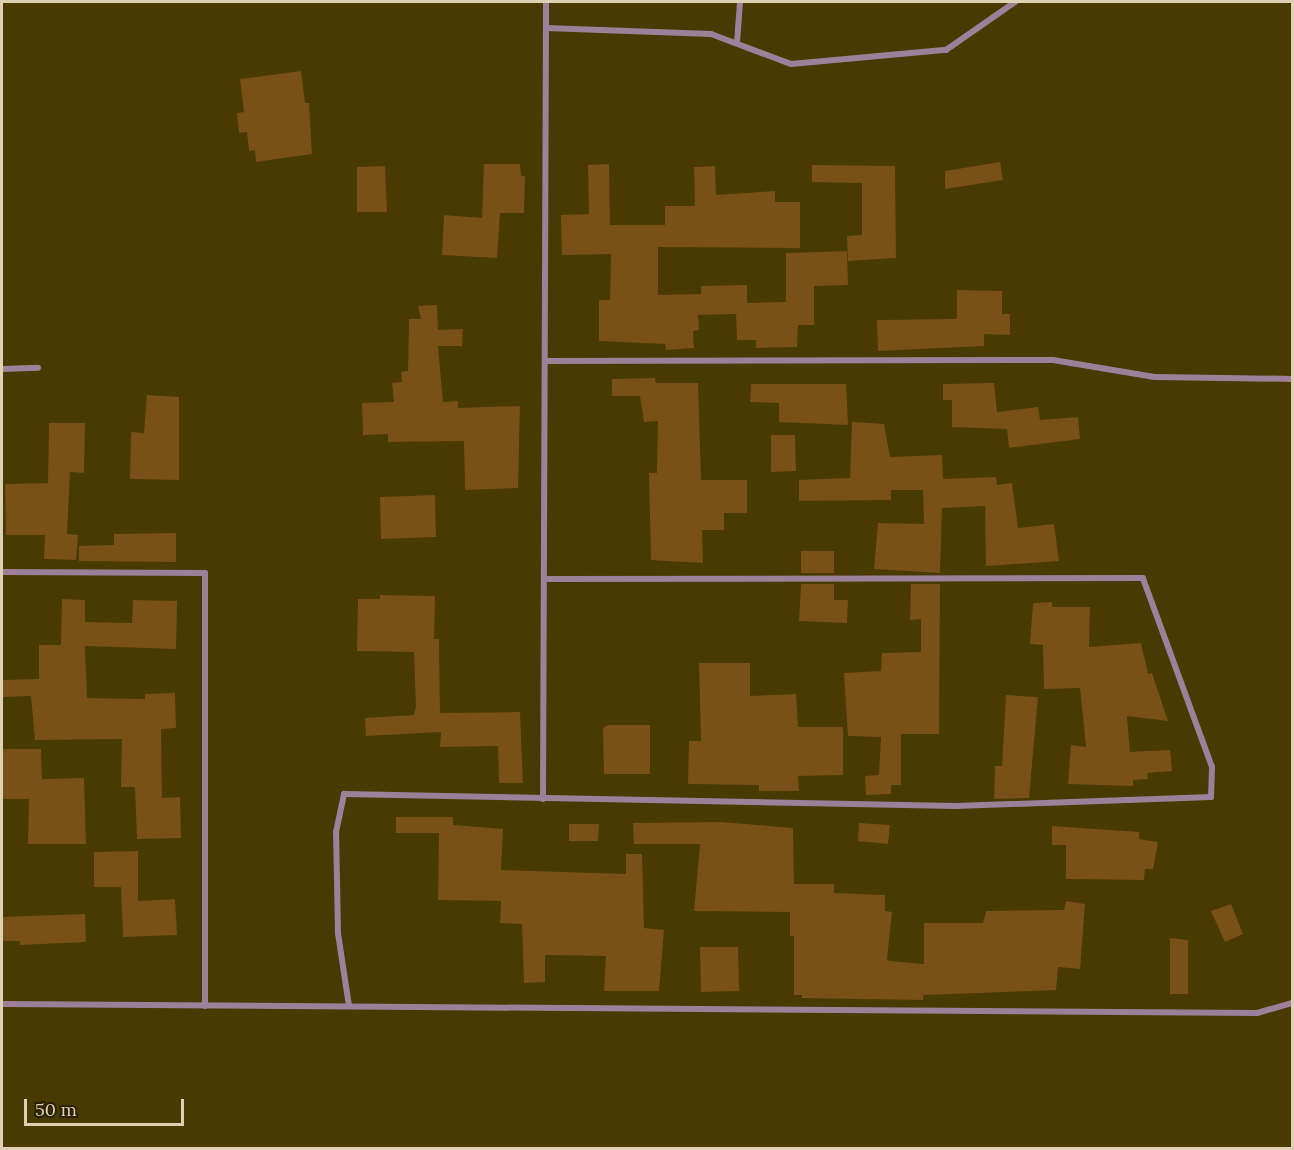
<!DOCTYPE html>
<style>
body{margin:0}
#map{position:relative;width:1294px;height:1150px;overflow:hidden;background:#493902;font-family:Lora,serif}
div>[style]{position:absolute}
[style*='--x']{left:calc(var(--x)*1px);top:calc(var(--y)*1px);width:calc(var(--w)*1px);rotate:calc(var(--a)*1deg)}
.building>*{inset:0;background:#785018}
.minor>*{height:6px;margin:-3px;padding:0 3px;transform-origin:3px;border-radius:3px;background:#9f809b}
span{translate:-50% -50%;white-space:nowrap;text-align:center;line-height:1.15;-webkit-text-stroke:6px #2a2106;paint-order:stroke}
.frame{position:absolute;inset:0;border:3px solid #ddd1b2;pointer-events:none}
.scale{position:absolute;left:24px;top:1099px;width:160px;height:27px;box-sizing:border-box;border:3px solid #ddd1b2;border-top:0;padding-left:8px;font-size:18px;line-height:21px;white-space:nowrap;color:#ddd1b2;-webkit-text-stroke:4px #2a2106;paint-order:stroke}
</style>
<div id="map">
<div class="building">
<div style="clip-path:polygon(301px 71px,305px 103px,309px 103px,312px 154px,256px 162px,255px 150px,249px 151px,247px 132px,239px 133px,237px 113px,244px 112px,240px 79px)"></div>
<div style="clip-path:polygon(1000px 162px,1003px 180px,945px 189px,945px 171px)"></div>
<div style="clip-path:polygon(484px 164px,520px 164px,521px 176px,525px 176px,524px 213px,500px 213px,497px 258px,442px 255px,444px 215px,482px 218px)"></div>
<div style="clip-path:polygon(609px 164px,610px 225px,665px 225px,665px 206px,695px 206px,694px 167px,715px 166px,716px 195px,775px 191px,775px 202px,800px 202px,800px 248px,658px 247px,658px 295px,701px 294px,701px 286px,747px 285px,747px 303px,786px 302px,786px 253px,847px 251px,848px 285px,814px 286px,814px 325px,798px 325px,797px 347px,756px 348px,756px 340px,737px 340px,736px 314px,698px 315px,699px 330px,693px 331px,694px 348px,666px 350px,665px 344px,599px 341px,599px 300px,610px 300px,611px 254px,562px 255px,561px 215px,589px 214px,588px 165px)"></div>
<div style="clip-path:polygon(812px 165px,895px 166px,896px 258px,848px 261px,847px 236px,862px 235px,862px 183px,812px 182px)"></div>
<div style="clip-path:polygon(385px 166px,387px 212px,357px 212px,357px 167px)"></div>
<div style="clip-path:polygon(957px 290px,1002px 291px,1002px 314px,1010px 314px,1010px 335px,984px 334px,984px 346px,878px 351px,877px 320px,957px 319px)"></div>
<div style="clip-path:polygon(437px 305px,438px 330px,463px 329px,462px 346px,438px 346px,443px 402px,458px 401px,458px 408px,520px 406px,518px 488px,465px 490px,464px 441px,388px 442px,388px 434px,363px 435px,362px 403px,394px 402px,392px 383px,402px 382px,401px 372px,408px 371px,409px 319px,421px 319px,418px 306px)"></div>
<div style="clip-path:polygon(655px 378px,656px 383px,698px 383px,701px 480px,747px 480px,747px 513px,724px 513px,724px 530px,702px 530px,703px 563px,651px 560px,649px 473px,657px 473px,658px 421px,644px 422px,640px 396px,612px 396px,612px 379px)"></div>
<div style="clip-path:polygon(994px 383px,997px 412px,1038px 407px,1040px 420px,1078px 417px,1080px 439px,1009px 448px,1007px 429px,952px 427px,952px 400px,943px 400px,943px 384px)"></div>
<div style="clip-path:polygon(751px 384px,846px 384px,848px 425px,779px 422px,779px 403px,750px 402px)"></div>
<div style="clip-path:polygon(147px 395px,179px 397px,179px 480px,130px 479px,131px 432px,144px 433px)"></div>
<div style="clip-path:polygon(852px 422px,884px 424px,890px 457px,942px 455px,943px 479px,996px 477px,997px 485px,1012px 483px,1018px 528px,1054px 524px,1059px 561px,986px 566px,985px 506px,942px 508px,940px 573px,874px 569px,878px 523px,924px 524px,923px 490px,891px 490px,891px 500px,799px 501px,799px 480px,850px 478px)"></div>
<div style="clip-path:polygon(49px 423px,85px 423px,84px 473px,70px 472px,67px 534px,78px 535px,76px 560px,44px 559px,45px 535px,6px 535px,5px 484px,48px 483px)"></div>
<div style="clip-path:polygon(771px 435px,795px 435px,796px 471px,771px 472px)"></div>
<div style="clip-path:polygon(435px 495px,436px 537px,381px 539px,380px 497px)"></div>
<div style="clip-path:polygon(176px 533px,176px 562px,79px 561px,79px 546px,114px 545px,114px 534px)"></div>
<div style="clip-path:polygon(801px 551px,834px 551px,834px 573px,801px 573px)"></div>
<div style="clip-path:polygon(801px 584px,834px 584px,834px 600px,848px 600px,847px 623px,799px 621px)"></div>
<div style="clip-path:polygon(911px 584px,940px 584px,939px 734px,901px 734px,901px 785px,891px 785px,891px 794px,866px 795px,865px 776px,879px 775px,881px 737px,848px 736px,844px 673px,881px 671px,882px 653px,921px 652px,921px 619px,910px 620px)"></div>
<div style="clip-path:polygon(380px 595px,435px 596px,434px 639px,439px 639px,440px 713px,520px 712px,523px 783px,499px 783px,498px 746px,440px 747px,441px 732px,366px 736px,365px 718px,414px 715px,416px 707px,414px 652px,357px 651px,358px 599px,380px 599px)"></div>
<div style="clip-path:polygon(62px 599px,85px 600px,85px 622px,132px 623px,133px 600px,177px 601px,176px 649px,85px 646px,87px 698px,145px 699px,145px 694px,175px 693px,176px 728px,161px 729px,162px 798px,180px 797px,181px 838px,137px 839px,135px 787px,121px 787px,122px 739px,35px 740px,31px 696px,2px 697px,2px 680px,39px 679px,39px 645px,61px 645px)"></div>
<div style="clip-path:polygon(1052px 602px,1052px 607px,1090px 607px,1089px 647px,1141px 643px,1148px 674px,1152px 673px,1168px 721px,1127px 716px,1130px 752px,1170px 750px,1172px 771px,1147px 773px,1148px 779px,1133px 780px,1133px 786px,1068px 784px,1071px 745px,1086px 747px,1080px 688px,1044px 689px,1043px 645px,1030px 644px,1033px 603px)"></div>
<div style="clip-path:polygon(699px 663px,750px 663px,750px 696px,796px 694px,798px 727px,843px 727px,843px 775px,798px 776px,799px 791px,759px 791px,759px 785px,688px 784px,689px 741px,701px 741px)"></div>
<div style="clip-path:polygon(1006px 695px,1038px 697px,1029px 798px,994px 799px,995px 766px,1002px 766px)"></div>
<div style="clip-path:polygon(608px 725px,650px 725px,650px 774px,604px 774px,603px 728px)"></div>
<div style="clip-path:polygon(2px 749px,41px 749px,42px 779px,84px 778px,86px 844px,28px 844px,29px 799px,2px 799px)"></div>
<div style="clip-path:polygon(396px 817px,453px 817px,453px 825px,503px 829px,501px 870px,626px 874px,626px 854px,642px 854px,644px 928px,664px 930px,659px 991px,604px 991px,606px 956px,545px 955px,545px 982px,524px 983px,522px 924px,500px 923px,501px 901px,438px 900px,439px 833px,396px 833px)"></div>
<div style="clip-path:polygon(721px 822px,793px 828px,794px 884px,834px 884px,834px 893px,885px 895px,885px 911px,892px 912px,887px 959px,889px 961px,924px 964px,924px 923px,983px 923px,986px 911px,1064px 910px,1066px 901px,1085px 904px,1080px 969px,1058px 967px,1056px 990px,924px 995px,923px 1000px,802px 998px,802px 995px,794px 995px,794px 936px,790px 936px,790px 912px,694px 911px,700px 844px,634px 844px,633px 823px)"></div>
<div style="clip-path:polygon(859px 823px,890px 825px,888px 844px,858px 841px)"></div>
<div style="clip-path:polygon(569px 824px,599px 824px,598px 841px,569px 841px)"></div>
<div style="clip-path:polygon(1052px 826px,1139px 832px,1139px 839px,1158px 842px,1153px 869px,1145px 869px,1144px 880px,1066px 879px,1066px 845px,1052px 845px)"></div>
<div style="clip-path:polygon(138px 851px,138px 901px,175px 899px,177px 935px,123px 937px,121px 887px,94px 887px,94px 852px)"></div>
<div style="clip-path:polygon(1231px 904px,1243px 934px,1225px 942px,1211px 911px)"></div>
<div style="clip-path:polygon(85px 914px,86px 942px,20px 945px,20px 941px,2px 941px,2px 917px)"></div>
<div style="clip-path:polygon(1170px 938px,1188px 940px,1188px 994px,1170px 994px)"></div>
<div style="clip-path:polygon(700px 947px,738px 947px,739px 991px,701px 992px)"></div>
</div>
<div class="minor">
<div style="--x:546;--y:28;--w:165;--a:2.1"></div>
<div style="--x:711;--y:34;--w:85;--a:20.6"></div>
<div style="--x:791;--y:64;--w:156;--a:-5.2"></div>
<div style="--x:946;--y:50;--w:84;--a:-34.8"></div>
<div style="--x:737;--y:43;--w:41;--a:-85.8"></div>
<div style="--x:545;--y:361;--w:508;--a:-0.11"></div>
<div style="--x:1053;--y:360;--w:103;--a:9.5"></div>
<div style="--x:1155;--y:377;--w:137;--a:0.8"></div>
<div style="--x:2;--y:369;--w:36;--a:-2"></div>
<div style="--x:2;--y:572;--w:203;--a:0.3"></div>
<div style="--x:205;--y:573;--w:433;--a:90"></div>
<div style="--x:543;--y:799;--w:797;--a:-89.78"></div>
<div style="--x:2;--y:1004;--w:1255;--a:0.41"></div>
<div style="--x:1257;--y:1013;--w:36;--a:-16"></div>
<div style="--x:349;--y:1006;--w:74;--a:-98.6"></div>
<div style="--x:338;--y:933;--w:101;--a:-91.1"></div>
<div style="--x:336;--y:832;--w:39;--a:-78"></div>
<div style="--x:344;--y:794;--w:612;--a:1.12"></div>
<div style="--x:956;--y:806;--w:255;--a:-2"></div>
<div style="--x:1211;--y:797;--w:30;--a:-88"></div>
<div style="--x:1212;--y:767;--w:201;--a:-110.1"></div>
<div style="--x:1143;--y:578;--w:598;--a:179.9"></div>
</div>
<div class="frame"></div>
<div class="scale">50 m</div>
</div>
